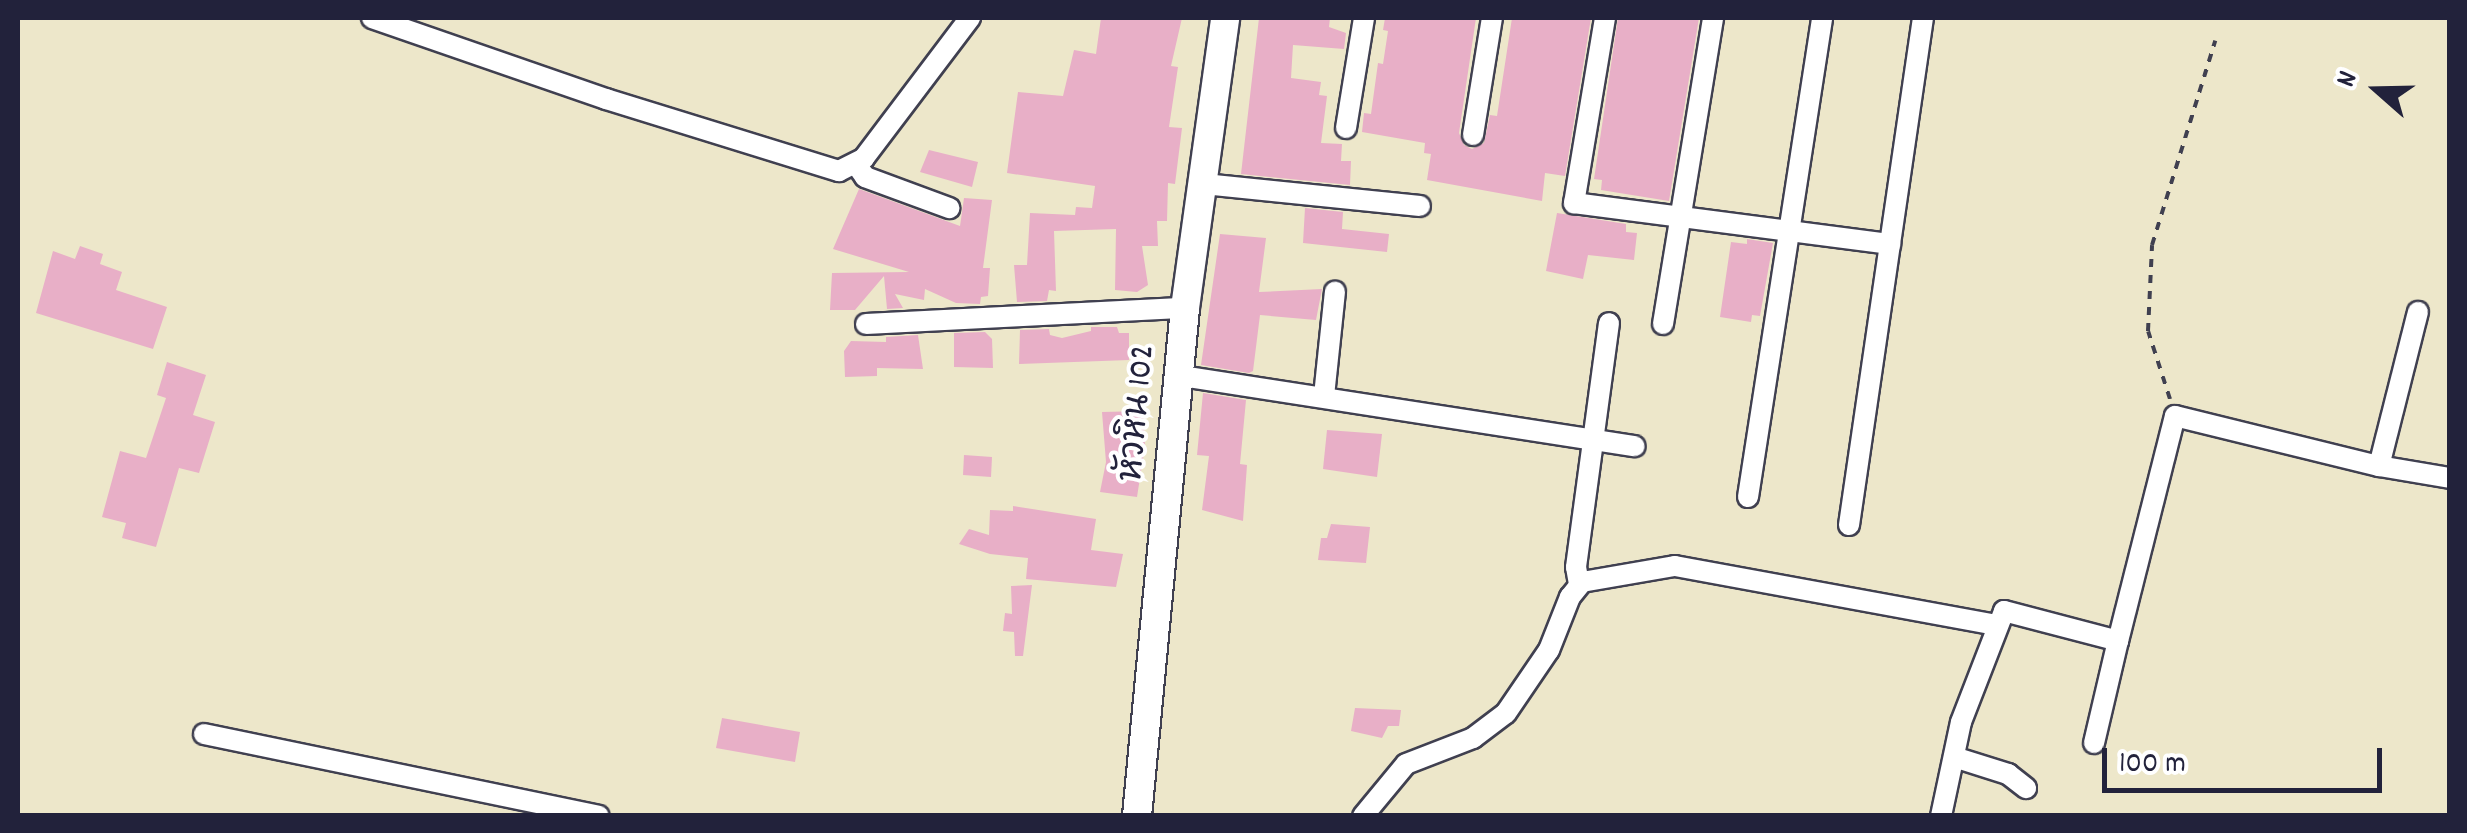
<!DOCTYPE html>
<meta charset="utf-8">
<style>
body{margin:0}
#map{position:relative;width:2467px;height:833px;overflow:hidden;background:#ede7ca;font-family:Dekko,"Playpen Sans Thai",sans-serif}
div>[style]{position:absolute}
[style*='--x']{left:calc(var(--x)*1px);top:calc(var(--y)*1px);width:calc(var(--w)*1px);rotate:calc(var(--a)*1deg)}
.building>*{inset:0;background:#e8afc7}
.path>*{height:4px;margin-top:-2px;transform-origin:0;background:repeating-linear-gradient(90deg,#404050 0 8px,transparent 0 16px)}
.roads{filter:drop-shadow(2px 0 #404050) drop-shadow(-2px 0 #404050) drop-shadow(0 2px #404050) drop-shadow(0 -2px #404050)}
.minor>*{height:20px;margin:-10px;padding:0 10px;transform-origin:10px;border-radius:10px;background:#fff}
.tertiary>*{height:28px;margin:-14px;padding:0 14px;transform-origin:14px;border-radius:14px;background:#fff}
span{translate:-50% -50%;white-space:nowrap;text-align:center;line-height:1.15;-webkit-text-stroke:8px #fff;paint-order:stroke}
.street-label{font-size:35px;color:#22223b}
.frame{position:absolute;inset:0;border:20px solid #22223b;pointer-events:none}
.north{position:absolute;left:2327px;top:40px;width:100px;height:100px;-webkit-text-stroke:8px #fff;paint-order:stroke;rotate:290deg;font-size:28px;font-weight:700;line-height:40px;text-align:center;color:#22223b}
.north::after{content:'';display:block;margin:auto;width:35px;height:45px;background:#22223b;clip-path:polygon(50% 0,100% 100%,50% 72%,0 100%)}
.scale{position:absolute;left:2102px;top:748px;width:280px;height:45px;box-sizing:border-box;border:5px solid #22223b;border-top:0;padding-left:12px;font-size:30px;line-height:35px;white-space:nowrap;color:#22223b;-webkit-text-stroke:8px #fff;paint-order:stroke}
</style>
<div id="map">
<div class="building">
<div style="clip-path:polygon(1101px 18px,1182px 18px,1171px 66px,1178px 67px,1169px 127px,1182px 128px,1175px 184px,1168px 183px,1167px 221px,1157px 221px,1158px 246px,1142px 246px,1148px 285px,1137px 292px,1115px 290px,1116px 229px,1054px 231px,1056px 291px,1049px 290px,1047px 301px,1017px 302px,1014px 265px,1027px 265px,1030px 213px,1075px 215px,1076px 207px,1092px 208px,1095px 186px,1007px 173px,1018px 92px,1063px 96px,1074px 50px,1096px 54px)"></div>
<div style="clip-path:polygon(1259px 18px,1330px 18px,1329px 27px,1346px 33px,1344px 49px,1293px 45px,1291px 78px,1321px 82px,1319px 95px,1327px 96px,1321px 143px,1342px 144px,1341px 161px,1351px 161px,1350px 185px,1241px 174px)"></div>
<div style="clip-path:polygon(1385px 18px,1476px 18px,1459px 133px,1464px 145px,1472px 149px,1484px 143px,1490px 115px,1497px 116px,1512px 18px,1591px 18px,1565px 176px,1545px 173px,1542px 201px,1427px 180px,1431px 154px,1424px 153px,1425px 143px,1362px 132px,1364px 113px,1371px 114px,1378px 63px,1383px 64px,1388px 31px,1383px 30px)"></div>
<div style="clip-path:polygon(1618px 18px,1699px 18px,1669px 201px,1601px 190px,1602px 180px,1594px 179px)"></div>
<div style="clip-path:polygon(929px 150px,978px 162px,972px 187px,920px 172px)"></div>
<div style="clip-path:polygon(859px 189px,960px 226px,964px 198px,992px 200px,983px 268px,990px 268px,988px 296px,981px 297px,980px 304px,956px 303px,925px 289px,924px 300px,895px 294px,903px 308px,887px 309px,884px 276px,855px 310px,830px 310px,832px 273px,909px 272px,833px 249px)"></div>
<div style="clip-path:polygon(1305px 208px,1343px 212px,1342px 229px,1389px 234px,1387px 252px,1303px 243px)"></div>
<div style="clip-path:polygon(1557px 213px,1626px 224px,1626px 232px,1637px 233px,1634px 260px,1588px 255px,1583px 279px,1546px 271px)"></div>
<div style="clip-path:polygon(1220px 234px,1266px 238px,1259px 292px,1322px 289px,1316px 320px,1260px 315px,1253px 371px,1249px 373px,1201px 365px)"></div>
<div style="clip-path:polygon(1747px 239px,1773px 243px,1760px 316px,1752px 315px,1751px 322px,1720px 317px,1731px 242px,1747px 244px)"></div>
<div style="clip-path:polygon(80px 246px,103px 254px,100px 264px,122px 272px,116px 290px,167px 307px,153px 349px,36px 313px,53px 251px,75px 259px)"></div>
<div style="clip-path:polygon(1091px 327px,1117px 327px,1119px 333px,1129px 333px,1129px 360px,1019px 364px,1020px 330px,1049px 329px,1050px 335px,1062px 338px,1091px 331px)"></div>
<div style="clip-path:polygon(985px 332px,992px 339px,993px 368px,954px 367px,954px 333px)"></div>
<div style="clip-path:polygon(918px 335px,923px 369px,877px 368px,877px 376px,845px 377px,844px 351px,851px 341px,886px 342px,886px 337px)"></div>
<div style="clip-path:polygon(167px 362px,206px 375px,193px 415px,215px 422px,199px 473px,179px 468px,156px 547px,122px 538px,126px 523px,102px 517px,120px 451px,146px 458px,166px 398px,157px 395px)"></div>
<div style="clip-path:polygon(1203px 393px,1246px 400px,1240px 464px,1247px 465px,1243px 521px,1202px 510px,1209px 456px,1197px 455px)"></div>
<div style="clip-path:polygon(1143px 411px,1145px 446px,1137px 497px,1100px 492px,1106px 462px,1102px 412px)"></div>
<div style="clip-path:polygon(1327px 430px,1382px 434px,1377px 477px,1323px 469px)"></div>
<div style="clip-path:polygon(964px 455px,992px 457px,991px 477px,963px 475px)"></div>
<div style="clip-path:polygon(1013px 506px,1096px 519px,1091px 550px,1123px 554px,1116px 587px,1026px 579px,1028px 558px,990px 554px,959px 544px,969px 529px,989px 535px,990px 510px,1013px 511px)"></div>
<div style="clip-path:polygon(1331px 524px,1370px 527px,1366px 563px,1318px 560px,1321px 538px,1327px 538px)"></div>
<div style="clip-path:polygon(1032px 585px,1023px 656px,1015px 656px,1014px 632px,1003px 631px,1005px 613px,1012px 614px,1011px 586px)"></div>
<div style="clip-path:polygon(1355px 708px,1401px 710px,1399px 726px,1388px 726px,1382px 738px,1351px 731px)"></div>
<div style="clip-path:polygon(722px 718px,800px 732px,795px 762px,716px 748px)"></div>
</div>
<div class="path">
<div style="--x:2170;--y:399;--w:71;--a:-107.9"></div>
<div style="--x:2148;--y:331;--w:86;--a:-87.3"></div>
<div style="--x:2152;--y:245;--w:214;--a:-72.8"></div>
</div>
<div class="roads">
<div class="minor">
<div style="--x:372;--y:18;--w:248;--a:19.1"></div>
<div style="--x:606;--y:99;--w:244;--a:17.2"></div>
<div style="--x:839;--y:171;--w:28;--a:-27"></div>
<div style="--x:864;--y:158;--w:176;--a:-52.9"></div>
<div style="--x:1605;--y:18;--w:188;--a:99.5"></div>
<div style="--x:1574;--y:203;--w:319;--a:7.4"></div>
<div style="--x:1346;--y:128;--w:111;--a:-80.7"></div>
<div style="--x:1473;--y:135;--w:119;--a:-80.8"></div>
<div style="--x:856;--y:164;--w:16;--a:55"></div>
<div style="--x:865;--y:177;--w:90;--a:20.3"></div>
<div style="--x:1204;--y:184;--w:217;--a:5.8"></div>
<div style="--x:866;--y:324;--w:319;--a:-2.9"></div>
<div style="--x:1663;--y:324;--w:310;--a:-80.7"></div>
<div style="--x:1181;--y:376;--w:459;--a:8.8"></div>
<div style="--x:1324;--y:396;--w:105;--a:-84"></div>
<div style="--x:2379;--y:466;--w:159;--a:-75.8"></div>
<div style="--x:1748;--y:497;--w:485;--a:-81.2"></div>
<div style="--x:1849;--y:525;--w:512;--a:-81.7"></div>
<div style="--x:1579;--y:584;--w:17;--a:-100"></div>
<div style="--x:1576;--y:567;--w:246;--a:-82.3"></div>
<div style="--x:204;--y:734;--w:403;--a:11.7"></div>
<div style="--x:2094;--y:743;--w:105;--a:-76.8"></div>
<div style="--x:1954;--y:757;--w:57;--a:17.5"></div>
<div style="--x:2008;--y:774;--w:23;--a:38"></div>
<div style="--x:1363;--y:816;--w:67;--a:-50.4"></div>
<div style="--x:1406;--y:764;--w:72;--a:-21.2"></div>
<div style="--x:1473;--y:738;--w:41;--a:-37.1"></div>
<div style="--x:1506;--y:713;--w:76;--a:-55.7"></div>
<div style="--x:1549;--y:650;--w:57;--a:-68.4"></div>
<div style="--x:1570;--y:597;--w:19;--a:-51"></div>
<div style="--x:1582;--y:582;--w:94;--a:-9.8"></div>
<div style="--x:1675;--y:566;--w:326;--a:10.4"></div>
<div style="--x:1941;--y:816;--w:96;--a:-78"></div>
<div style="--x:1961;--y:722;--w:119;--a:-68.8"></div>
<div style="--x:2004;--y:611;--w:118;--a:14.7"></div>
<div style="--x:2118;--y:641;--w:232;--a:-75.8"></div>
<div style="--x:2175;--y:416;--w:210;--a:13.8"></div>
<div style="--x:2379;--y:466;--w:72;--a:9.6"></div>
</div>
<div class="tertiary">
<div style="--x:1137;--y:816;--w:510;--a:-84.6"></div>
<div style="--x:1185;--y:308;--w:293;--a:-82.1"></div>
</div>
</div>
<div class="street-label">
<span style="left:1139px;top:413px;rotate:-85deg">หัวหิน 102</span>
</div>
<div class="frame"></div>
<div class="north">N</div>
<div class="scale">100 m</div>
</div>
